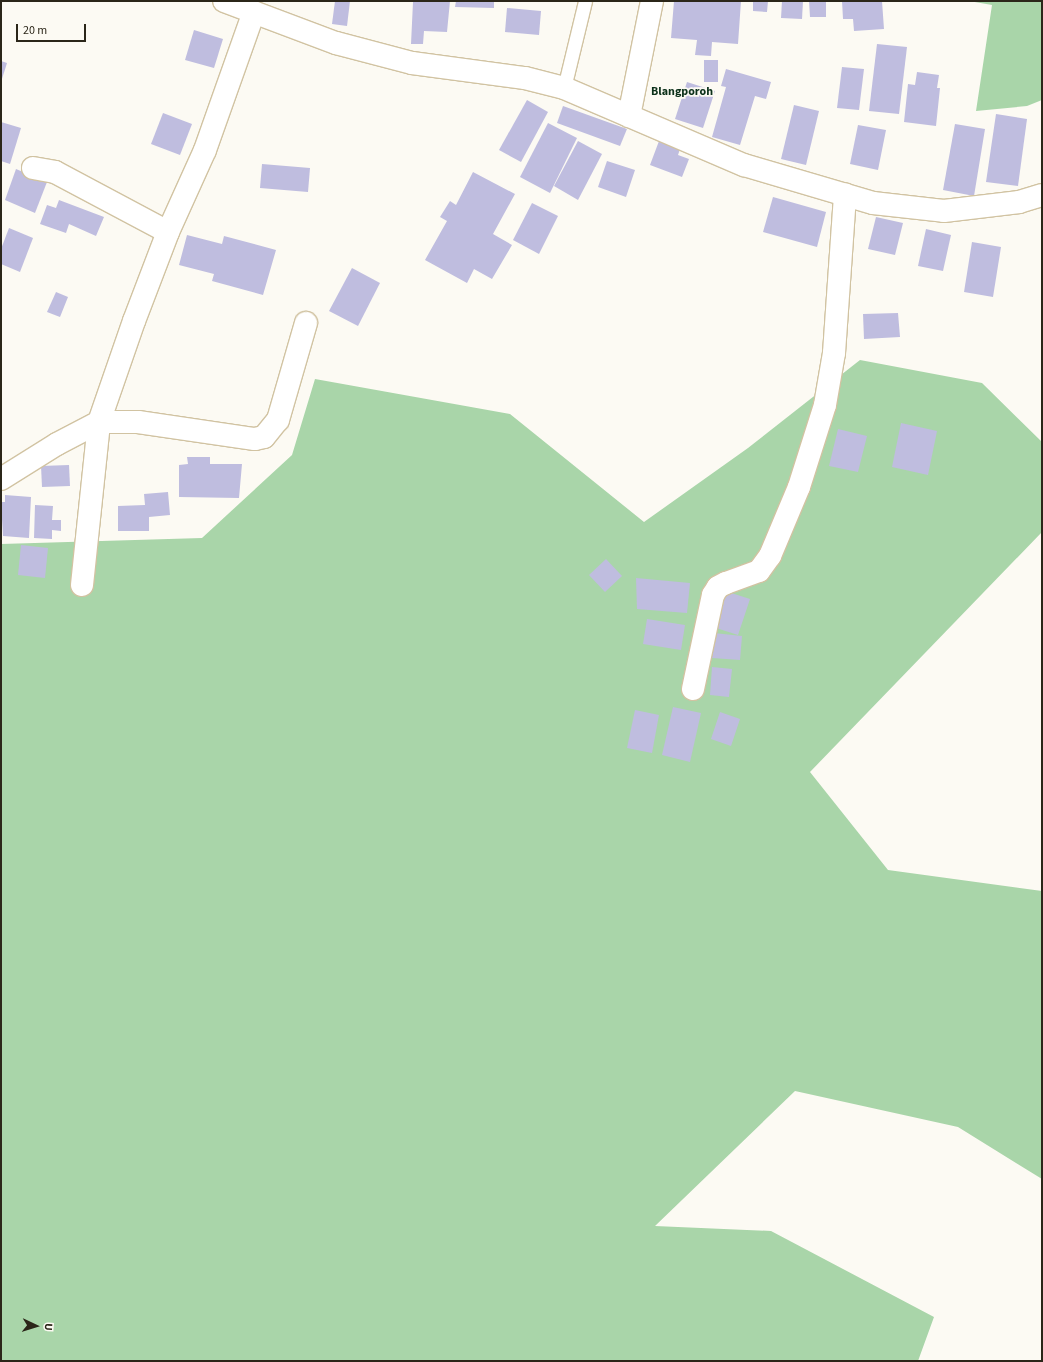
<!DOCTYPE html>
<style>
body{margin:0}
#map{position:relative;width:1043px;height:1362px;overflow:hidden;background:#fcfaf3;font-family:"Source Sans 3",sans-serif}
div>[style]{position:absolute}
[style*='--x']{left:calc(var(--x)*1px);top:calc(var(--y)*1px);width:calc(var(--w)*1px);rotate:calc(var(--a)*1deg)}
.green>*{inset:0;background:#a9d5a9}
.building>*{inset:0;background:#bfbddf}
.roads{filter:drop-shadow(1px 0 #d1c3a2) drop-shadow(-1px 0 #d1c3a2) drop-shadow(0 1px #d1c3a2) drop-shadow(0 -1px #d1c3a2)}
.lane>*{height:13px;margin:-6.5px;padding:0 6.5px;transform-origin:6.5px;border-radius:6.5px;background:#fff}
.street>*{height:22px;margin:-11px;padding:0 11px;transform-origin:11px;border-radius:11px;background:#fff}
span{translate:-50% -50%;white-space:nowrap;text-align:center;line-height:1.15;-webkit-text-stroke:3.5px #fcfaf3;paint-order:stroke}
.quarter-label{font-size:12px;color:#0c311a;font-weight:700}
.frame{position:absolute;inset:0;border:2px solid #2b2619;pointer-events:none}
.north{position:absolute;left:16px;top:1306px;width:40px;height:40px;-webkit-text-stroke:3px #fcfaf3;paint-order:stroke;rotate:94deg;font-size:11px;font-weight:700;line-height:16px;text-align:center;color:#2b2619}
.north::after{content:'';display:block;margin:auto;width:14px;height:18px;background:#2b2619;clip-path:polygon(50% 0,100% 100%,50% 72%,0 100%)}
.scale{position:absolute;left:16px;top:24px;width:70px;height:18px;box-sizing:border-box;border:2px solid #2b2619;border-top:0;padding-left:5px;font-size:12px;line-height:14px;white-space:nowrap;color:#2b2619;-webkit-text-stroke:3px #fcfaf3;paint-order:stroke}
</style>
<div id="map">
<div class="green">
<div style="clip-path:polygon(969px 1px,1042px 1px,1042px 100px,1027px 106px,976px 111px,992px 5px)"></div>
<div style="clip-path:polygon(860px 360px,982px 383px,1042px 442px,1042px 532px,810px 772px,888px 870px,1042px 891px,1042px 1179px,958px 1127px,795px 1091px,655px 1226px,771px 1231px,934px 1317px,918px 1361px,1px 1361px,1px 544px,202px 538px,292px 455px,315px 379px,510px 414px,644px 522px,748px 448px)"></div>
</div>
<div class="building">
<div style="clip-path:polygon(335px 1px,350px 1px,347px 26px,332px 24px)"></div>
<div style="clip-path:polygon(450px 1px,447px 32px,424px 31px,423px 44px,411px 44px,413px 2px)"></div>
<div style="clip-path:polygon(456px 1px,494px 1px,494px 8px,455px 7px)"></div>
<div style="clip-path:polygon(674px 1px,741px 1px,738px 44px,712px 42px,711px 56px,695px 55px,697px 40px,671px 38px)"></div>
<div style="clip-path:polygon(753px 1px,768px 1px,767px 12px,753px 11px)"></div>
<div style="clip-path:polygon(782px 1px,803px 1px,802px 19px,781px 18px)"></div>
<div style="clip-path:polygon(809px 1px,826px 1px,826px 17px,810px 17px)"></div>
<div style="clip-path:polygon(842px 1px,882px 1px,884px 29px,854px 31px,853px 19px,843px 19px)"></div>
<div style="clip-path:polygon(507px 8px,541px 11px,539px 35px,505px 32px)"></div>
<div style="clip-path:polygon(194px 30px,223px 39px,214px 68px,185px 60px)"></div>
<div style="clip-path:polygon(877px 44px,907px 47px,899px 114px,869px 111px)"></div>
<div style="clip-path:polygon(704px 60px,718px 60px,718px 82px,704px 82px)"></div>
<div style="clip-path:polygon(1px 61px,7px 63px,1px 82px)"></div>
<div style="clip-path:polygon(842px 67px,864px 69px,859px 110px,837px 108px)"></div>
<div style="clip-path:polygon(726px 69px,771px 82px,766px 99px,755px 96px,740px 145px,712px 137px,726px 87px,721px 86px)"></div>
<div style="clip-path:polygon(917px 72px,939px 75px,937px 88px,940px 88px,936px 126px,904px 122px,908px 84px,915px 85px)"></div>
<div style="clip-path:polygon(687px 82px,715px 91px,703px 128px,675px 119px)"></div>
<div style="clip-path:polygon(527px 100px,548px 112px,521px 162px,499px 150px)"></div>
<div style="clip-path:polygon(794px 105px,819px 111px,806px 165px,781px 159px)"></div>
<div style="clip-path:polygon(563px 106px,627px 129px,620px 146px,557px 123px)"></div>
<div style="clip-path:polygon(163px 113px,192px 124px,180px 155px,151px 144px)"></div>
<div style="clip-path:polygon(996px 114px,1027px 119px,1018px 186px,986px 182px)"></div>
<div style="clip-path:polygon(1px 122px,21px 128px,10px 164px,1px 161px)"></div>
<div style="clip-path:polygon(548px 123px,577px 138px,550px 193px,520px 177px)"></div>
<div style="clip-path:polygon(955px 124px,985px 129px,974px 196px,943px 190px)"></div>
<div style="clip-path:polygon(858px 125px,886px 130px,878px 170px,850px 164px)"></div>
<div style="clip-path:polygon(578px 141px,602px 154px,578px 200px,554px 186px)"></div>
<div style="clip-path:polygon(659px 141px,680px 149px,678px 155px,689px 159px,682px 177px,650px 165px)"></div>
<div style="clip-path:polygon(607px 161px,635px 170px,626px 197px,598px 187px)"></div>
<div style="clip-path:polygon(262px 164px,310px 168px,308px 192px,260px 188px)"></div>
<div style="clip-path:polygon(16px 169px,47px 182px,35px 213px,5px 200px)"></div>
<div style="clip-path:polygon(473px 172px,515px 194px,493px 234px,512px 245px,492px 279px,474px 269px,467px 283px,425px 260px,447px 221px,440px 217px,450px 201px,456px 205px)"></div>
<div style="clip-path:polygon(773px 197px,826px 212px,817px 247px,763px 232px)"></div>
<div style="clip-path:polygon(59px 200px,104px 217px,96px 236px,69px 224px,66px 233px,40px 224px,47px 205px,56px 208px)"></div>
<div style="clip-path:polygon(532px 203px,558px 216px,539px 254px,513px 240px)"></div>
<div style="clip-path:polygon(876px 217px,903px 223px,895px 255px,868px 249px)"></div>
<div style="clip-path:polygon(9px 228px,33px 238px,20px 272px,1px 264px,1px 249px)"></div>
<div style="clip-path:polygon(926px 229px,951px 235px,943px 271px,918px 266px)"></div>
<div style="clip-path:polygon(187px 235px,222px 244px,224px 236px,276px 250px,263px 295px,212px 281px,214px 274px,179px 265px)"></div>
<div style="clip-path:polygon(972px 242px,1001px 247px,993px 297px,964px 292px)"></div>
<div style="clip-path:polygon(352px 268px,380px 283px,358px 326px,329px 311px)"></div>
<div style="clip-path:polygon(56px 292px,68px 297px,60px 317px,47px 312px)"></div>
<div style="clip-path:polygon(898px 313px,900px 337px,864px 339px,863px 314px)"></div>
<div style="clip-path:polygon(901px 423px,937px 431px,928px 475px,892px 467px)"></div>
<div style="clip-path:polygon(838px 429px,867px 436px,858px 472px,829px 466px)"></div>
<div style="clip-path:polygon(187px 457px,210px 457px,210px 464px,242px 464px,239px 498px,179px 497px,179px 465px,188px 464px)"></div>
<div style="clip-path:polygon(69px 465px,70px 486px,42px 487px,41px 466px)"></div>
<div style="clip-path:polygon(168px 492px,170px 515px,149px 517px,149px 531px,118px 531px,118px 506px,145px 505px,144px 494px)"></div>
<div style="clip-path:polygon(5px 495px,31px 497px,29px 538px,3px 536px,1px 502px,5px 502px)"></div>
<div style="clip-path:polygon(35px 505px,53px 506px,52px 520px,61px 520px,61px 531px,52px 530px,52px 539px,34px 538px)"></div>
<div style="clip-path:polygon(21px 545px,48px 548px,45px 578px,18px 575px)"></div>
<div style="clip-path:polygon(606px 559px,622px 576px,605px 592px,589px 575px)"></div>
<div style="clip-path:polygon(636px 578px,690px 583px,687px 613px,637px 609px)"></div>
<div style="clip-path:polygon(725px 591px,750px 599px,738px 635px,713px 627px)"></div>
<div style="clip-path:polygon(647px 619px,685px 625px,681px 650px,643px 644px)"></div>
<div style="clip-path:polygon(714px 633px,742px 636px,740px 660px,712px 658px)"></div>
<div style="clip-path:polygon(712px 667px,732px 669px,729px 697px,710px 695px)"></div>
<div style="clip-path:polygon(673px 707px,701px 713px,690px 762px,662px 755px)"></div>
<div style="clip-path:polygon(635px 710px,659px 715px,652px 753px,627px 748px)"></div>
<div style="clip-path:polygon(720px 712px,740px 719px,731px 746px,711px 739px)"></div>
</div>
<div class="roads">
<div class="lane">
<div style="--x:564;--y:88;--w:89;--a:-76.4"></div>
</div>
<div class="street">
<div style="--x:224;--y:1;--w:120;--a:20.6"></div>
<div style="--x:336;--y:43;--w:79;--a:14.7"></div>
<div style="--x:412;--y:63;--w:114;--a:7.6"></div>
<div style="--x:525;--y:78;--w:40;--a:14.4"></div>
<div style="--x:564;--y:88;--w:196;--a:23.2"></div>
<div style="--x:744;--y:165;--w:134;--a:16.4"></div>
<div style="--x:873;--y:203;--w:71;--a:6.4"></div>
<div style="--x:944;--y:211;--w:76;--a:-6.8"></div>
<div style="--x:1019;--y:202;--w:24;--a:-17"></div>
<div style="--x:629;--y:116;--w:117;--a:-78.7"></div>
<div style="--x:33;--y:168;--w:22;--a:10"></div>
<div style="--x:55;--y:172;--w:128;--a:28"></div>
<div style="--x:1;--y:479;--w:66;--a:-32"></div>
<div style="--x:57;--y:444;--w:47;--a:-27.6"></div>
<div style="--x:99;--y:422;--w:39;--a:0"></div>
<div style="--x:138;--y:422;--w:118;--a:8.3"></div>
<div style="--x:255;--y:439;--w:9;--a:-13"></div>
<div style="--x:264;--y:437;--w:22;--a:-51"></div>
<div style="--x:278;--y:420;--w:101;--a:-73.9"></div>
<div style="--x:82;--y:585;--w:164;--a:-84"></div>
<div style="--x:99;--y:422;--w:107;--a:-70.9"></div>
<div style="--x:134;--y:321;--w:95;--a:-69.1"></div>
<div style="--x:168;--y:232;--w:90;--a:-65.7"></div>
<div style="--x:205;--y:150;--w:146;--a:-70.5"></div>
<div style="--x:693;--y:689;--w:96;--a:-78"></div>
<div style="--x:713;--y:595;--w:9;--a:-58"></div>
<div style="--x:718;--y:587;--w:9;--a:-27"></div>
<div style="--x:726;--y:583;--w:35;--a:-20"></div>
<div style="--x:759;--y:571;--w:19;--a:-54"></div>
<div style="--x:770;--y:556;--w:75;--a:-67.2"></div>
<div style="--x:799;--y:487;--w:86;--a:-72.4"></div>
<div style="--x:825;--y:405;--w:53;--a:-80.2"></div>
<div style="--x:834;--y:353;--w:159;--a:-86"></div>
</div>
</div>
<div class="quarter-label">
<span style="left:682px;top:92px">Blangporoh</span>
</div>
<div class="frame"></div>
<div class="north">U</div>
<div class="scale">20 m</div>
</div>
